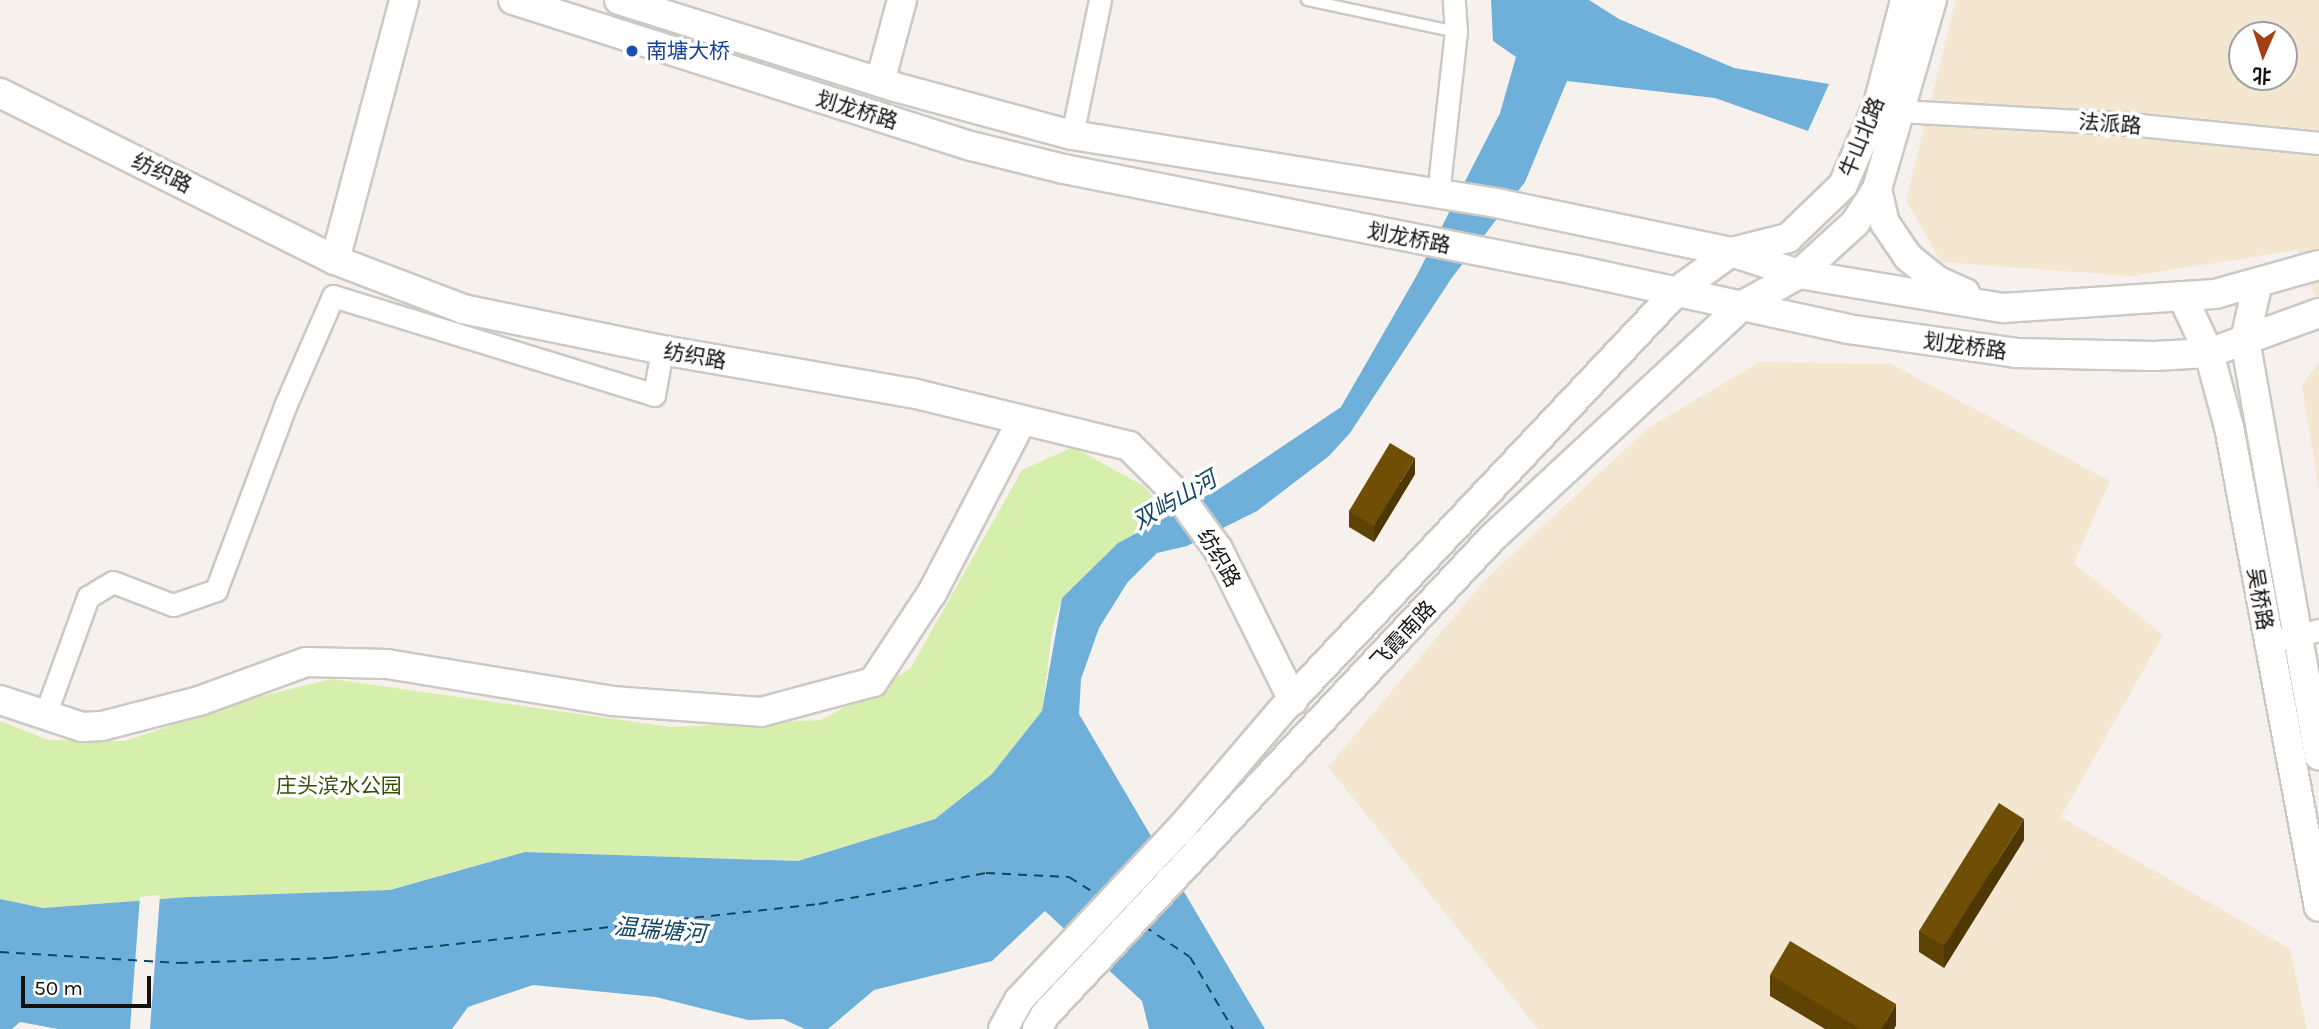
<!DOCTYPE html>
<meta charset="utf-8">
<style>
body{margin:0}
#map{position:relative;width:2319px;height:1029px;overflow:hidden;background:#f6f1ed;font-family:Karla,"Noto Sans SC",sans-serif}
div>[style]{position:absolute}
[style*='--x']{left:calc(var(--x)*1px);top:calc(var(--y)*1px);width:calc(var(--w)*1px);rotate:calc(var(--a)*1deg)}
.industrial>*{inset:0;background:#f3e7d2}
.green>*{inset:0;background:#d7efad}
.water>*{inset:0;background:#6eb0d9}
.pier>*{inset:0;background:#f6f1ed}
.ferry>*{height:2px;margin-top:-1px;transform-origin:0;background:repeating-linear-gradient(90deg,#114662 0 9px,transparent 0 16px)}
.roads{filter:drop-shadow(2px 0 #ccc8c4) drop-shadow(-2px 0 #ccc8c4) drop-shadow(0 2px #ccc8c4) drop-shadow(0 -2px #ccc8c4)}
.lane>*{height:10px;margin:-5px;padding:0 5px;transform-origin:5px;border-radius:5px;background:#fff}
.street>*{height:21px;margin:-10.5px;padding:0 10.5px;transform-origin:10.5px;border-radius:10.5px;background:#fff}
.secondary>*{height:28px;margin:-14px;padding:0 14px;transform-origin:14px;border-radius:14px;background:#fff}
.wall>*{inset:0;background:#5f4304}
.shaded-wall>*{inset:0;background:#4e3704}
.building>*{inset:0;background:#6f4e05}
.dots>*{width:19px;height:19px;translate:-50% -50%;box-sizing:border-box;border:4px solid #fff;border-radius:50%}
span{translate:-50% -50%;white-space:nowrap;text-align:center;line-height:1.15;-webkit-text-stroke:7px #fff;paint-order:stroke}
.transit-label{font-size:21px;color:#164399}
.left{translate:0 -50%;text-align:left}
.street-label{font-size:21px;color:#131110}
.park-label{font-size:21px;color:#3a4e03}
.water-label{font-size:23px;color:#114662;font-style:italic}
.north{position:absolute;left:2228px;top:21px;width:70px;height:70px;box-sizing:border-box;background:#fff;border:2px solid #a1a09f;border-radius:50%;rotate:183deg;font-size:19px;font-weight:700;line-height:28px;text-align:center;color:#131110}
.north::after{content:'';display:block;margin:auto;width:24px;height:32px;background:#a43f13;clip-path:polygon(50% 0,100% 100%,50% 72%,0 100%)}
.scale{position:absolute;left:21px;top:976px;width:130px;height:32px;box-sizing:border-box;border:4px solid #131110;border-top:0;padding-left:9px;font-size:21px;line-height:24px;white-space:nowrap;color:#131110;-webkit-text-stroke:5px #fff;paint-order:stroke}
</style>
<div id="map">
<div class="industrial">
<div style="clip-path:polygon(evenodd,1956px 0,2319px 0,2319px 306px,2297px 250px,2132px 276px,1941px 262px,1906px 200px,1956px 0,2242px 35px,2284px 35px,2284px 77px,2242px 77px,2242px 35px)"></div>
<div style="clip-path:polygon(2319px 361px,2319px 492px,2302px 386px)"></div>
<div style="clip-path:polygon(1759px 362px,1891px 364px,2110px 481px,2074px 563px,2163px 635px,2061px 817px,2290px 949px,2307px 1029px,1538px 1029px,1328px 767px,1484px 581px,1648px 428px)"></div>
</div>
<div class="green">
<div style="clip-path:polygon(1073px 447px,1144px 486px,1168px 515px,1118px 543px,1062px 598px,1053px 627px,1042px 711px,992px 774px,935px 819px,798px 861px,525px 852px,390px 890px,188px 897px,43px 908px,0 899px,0 721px,48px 740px,125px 741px,246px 700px,332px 679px,671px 727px,822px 720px,910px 669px,1022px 470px)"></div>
</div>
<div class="water">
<div style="clip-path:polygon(1491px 0,1589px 0,1619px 19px,1734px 68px,1829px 84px,1808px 131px,1715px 98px,1567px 81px,1525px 182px,1451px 279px,1350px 433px,1329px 456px,1257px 511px,1187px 546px,1157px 553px,1127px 583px,1099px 628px,1081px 679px,1079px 714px,1265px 1029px,1149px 1029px,1142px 1001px,1045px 911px,992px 961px,874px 990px,828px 1029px,805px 1029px,783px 1019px,748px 1020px,656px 997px,533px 985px,468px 1007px,452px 1029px,58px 1029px,20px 1022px,12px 1029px,0 1029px,0 899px,43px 908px,188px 897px,390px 890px,525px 852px,798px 861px,935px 819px,992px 774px,1042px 711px,1062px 598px,1118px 543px,1219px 489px,1341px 407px,1417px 275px,1500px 113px,1516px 57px,1493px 41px)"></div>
</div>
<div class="pier">
<div style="clip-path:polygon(160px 895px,150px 1029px,130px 1029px,140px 897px)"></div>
</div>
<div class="ferry">
<div style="--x:1144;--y:926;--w:55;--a:34"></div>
<div style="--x:1190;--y:957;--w:84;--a:59.2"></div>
<div style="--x:0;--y:952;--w:179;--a:3.5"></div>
<div style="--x:179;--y:963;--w:150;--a:-1.9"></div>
<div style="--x:329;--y:958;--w:493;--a:-6.3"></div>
<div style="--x:819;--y:904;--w:170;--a:-10.5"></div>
<div style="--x:986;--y:873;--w:83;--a:2.8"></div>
<div style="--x:1069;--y:877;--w:36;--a:32"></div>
</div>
<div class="roads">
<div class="lane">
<div style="--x:1307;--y:0;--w:152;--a:12.1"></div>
</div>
<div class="street">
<div style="--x:1900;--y:111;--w:229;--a:3.2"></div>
<div style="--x:2129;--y:124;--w:191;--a:5.7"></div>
<div style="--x:1072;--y:135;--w:138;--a:-78.3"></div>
<div style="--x:1438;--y:194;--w:163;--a:-83.7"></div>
<div style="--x:1456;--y:32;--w:32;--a:-94"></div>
<div style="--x:2283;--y:639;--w:37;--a:-14"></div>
<div style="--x:45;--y:715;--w:126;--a:-70"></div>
<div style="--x:88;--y:597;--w:29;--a:-31"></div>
<div style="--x:113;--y:582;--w:64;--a:21"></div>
<div style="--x:173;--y:605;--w:46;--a:-19.2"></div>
<div style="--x:216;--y:590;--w:197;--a:-69.4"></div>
<div style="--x:285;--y:406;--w:120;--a:-66.4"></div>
<div style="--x:333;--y:296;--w:336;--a:17.1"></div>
<div style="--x:654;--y:395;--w:46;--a:-79.9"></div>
</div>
<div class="secondary">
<div style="--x:513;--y:0;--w:481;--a:17.7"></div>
<div style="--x:971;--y:146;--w:96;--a:13.9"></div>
<div style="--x:1064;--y:169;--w:522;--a:11.16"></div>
<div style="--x:1576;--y:270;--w:278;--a:12.2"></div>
<div style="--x:1848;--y:329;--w:170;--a:8.1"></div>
<div style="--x:2016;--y:353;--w:138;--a:1.2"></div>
<div style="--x:2154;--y:356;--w:55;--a:-3.1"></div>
<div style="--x:2209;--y:353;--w:117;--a:-20"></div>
<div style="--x:619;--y:0;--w:289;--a:17.5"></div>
<div style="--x:895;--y:87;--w:183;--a:15.2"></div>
<div style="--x:1072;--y:135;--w:435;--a:9.1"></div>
<div style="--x:1501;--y:204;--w:235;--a:11.8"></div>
<div style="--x:1731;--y:252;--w:71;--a:17.9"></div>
<div style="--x:1799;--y:274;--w:207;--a:9.5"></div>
<div style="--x:2003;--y:308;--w:212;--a:-3.8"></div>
<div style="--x:2215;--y:294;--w:108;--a:-15.6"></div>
<div style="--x:880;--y:82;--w:85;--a:-75"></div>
<div style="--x:0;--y:93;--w:374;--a:26.5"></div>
<div style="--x:335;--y:260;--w:137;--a:20.9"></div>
<div style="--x:463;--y:309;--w:203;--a:11.6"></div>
<div style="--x:662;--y:350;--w:254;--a:9.8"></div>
<div style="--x:912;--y:393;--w:223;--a:13.7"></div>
<div style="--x:1129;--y:446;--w:71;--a:45"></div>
<div style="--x:1179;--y:496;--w:66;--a:53.7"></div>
<div style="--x:1218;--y:549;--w:169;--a:63.6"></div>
<div style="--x:1877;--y:189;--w:35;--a:77"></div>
<div style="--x:1885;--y:223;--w:41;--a:55.9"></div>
<div style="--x:1908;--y:257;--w:36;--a:39"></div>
<div style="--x:1936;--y:280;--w:32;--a:24"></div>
<div style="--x:335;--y:260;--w:269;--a:-75.1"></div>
<div style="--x:2258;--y:282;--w:59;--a:102.6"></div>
<div style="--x:2245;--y:340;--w:422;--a:79.9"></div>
<div style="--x:2182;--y:296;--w:63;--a:64.7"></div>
<div style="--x:2209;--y:353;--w:77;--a:74.9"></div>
<div style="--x:2229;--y:427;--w:488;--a:79.4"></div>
<div style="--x:0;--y:700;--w:86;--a:18.2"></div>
<div style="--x:82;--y:727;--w:20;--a:-3"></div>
<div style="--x:102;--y:726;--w:100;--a:-14.5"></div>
<div style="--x:199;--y:701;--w:114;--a:-20"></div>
<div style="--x:306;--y:662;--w:81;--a:1.4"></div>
<div style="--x:387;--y:664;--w:228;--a:9.3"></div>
<div style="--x:612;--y:701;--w:149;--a:4.2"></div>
<div style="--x:761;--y:712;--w:116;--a:-15"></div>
<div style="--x:873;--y:682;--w:107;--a:-56.5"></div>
<div style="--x:932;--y:593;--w:193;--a:-62.5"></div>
<div style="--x:1003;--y:1029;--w:33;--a:-61"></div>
<div style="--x:1019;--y:1000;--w:239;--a:-46.7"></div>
<div style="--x:1183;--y:826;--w:154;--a:-49.5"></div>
<div style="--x:1283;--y:709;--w:574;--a:-46.69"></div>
<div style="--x:1677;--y:291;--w:67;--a:-35.8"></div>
<div style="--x:1731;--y:252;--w:59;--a:-13.8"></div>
<div style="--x:1788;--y:238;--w:76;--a:-43.9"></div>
<div style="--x:1843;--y:185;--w:88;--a:-66.6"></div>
<div style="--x:1878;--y:104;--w:107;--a:-75.4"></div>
<div style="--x:1037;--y:1029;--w:16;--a:-60"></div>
<div style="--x:1045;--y:1015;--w:654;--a:-46.86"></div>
<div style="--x:1492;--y:538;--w:342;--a:-42.9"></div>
<div style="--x:1743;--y:305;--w:64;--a:-29"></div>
<div style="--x:1799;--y:274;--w:76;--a:-42.3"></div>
<div style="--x:1855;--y:223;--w:40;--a:-57.1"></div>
<div style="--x:1877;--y:189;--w:197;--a:-73.8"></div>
</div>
</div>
<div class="wall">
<div style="clip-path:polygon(1415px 474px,1374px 542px,1349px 527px,1349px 511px)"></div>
<div style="clip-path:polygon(2024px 840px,1944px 968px,1919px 952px,1919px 931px)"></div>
<div style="clip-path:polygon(1770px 975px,1896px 1025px,1894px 1029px,1825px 1029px,1770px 996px)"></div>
</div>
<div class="shaded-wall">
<div style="clip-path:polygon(1415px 458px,1415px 474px,1374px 542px,1374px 526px)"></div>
<div style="clip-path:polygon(2024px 819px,2024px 840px,1944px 968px,1944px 946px)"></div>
<div style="clip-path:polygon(1896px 1004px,1896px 1025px,1894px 1029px,1881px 1029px)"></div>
</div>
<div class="building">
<div style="clip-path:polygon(1390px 443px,1415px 458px,1374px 526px,1349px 511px)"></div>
<div style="clip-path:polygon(1999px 803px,2024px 819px,1944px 946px,1919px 931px)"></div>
<div style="clip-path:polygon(1790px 941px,1896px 1004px,1881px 1029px,1861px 1029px,1770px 975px)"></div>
</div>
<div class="dots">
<div style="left:632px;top:51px;background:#1a4fb4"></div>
</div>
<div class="transit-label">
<span class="left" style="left:646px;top:51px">南塘大桥</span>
</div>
<div class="street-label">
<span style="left:857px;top:110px;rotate:17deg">划龙桥路</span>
<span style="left:2110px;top:124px;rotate:4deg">法派路</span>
<span style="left:1862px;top:137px;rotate:-68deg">牛山北路</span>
<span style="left:162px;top:173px;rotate:26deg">纺织路</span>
<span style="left:1409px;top:238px;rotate:11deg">划龙桥路</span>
<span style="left:1965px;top:346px;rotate:8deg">划龙桥路</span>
<span style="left:695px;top:356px;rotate:10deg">纺织路</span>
<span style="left:1219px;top:558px;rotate:60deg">纺织路</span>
<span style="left:2260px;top:599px;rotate:80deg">吴桥路</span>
<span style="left:1403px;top:635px;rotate:-47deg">飞霞南路</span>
</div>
<div class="park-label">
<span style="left:339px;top:786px">庄头滨水公园</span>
</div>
<div class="water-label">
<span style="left:1175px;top:501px;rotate:-30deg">双屿山河</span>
<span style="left:660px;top:931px;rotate:5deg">温瑞塘河</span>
</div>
<div class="north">北</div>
<div class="scale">50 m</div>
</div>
